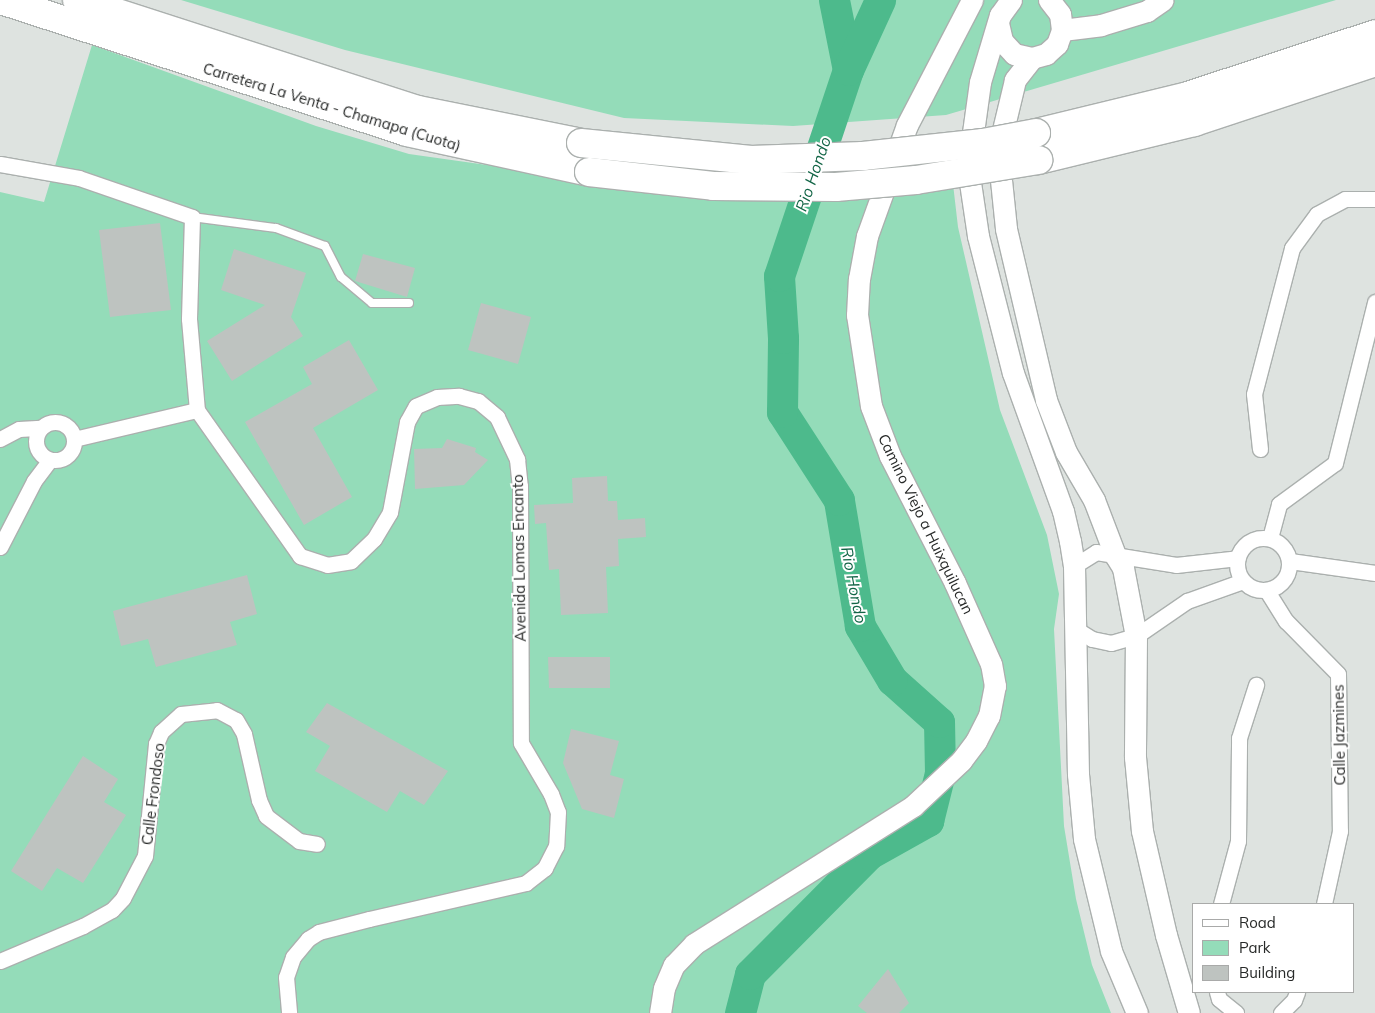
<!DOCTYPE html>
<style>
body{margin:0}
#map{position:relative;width:1375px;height:1013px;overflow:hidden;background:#dee3e0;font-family:Mulish,sans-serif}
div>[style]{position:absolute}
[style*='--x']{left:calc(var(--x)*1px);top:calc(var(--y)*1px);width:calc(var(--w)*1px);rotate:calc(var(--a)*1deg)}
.green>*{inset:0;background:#94dcb9}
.river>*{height:31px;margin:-15.5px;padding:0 15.5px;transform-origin:15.5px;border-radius:15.5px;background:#4dba8c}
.building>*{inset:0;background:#bec3c0}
.roads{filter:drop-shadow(1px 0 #abb0ae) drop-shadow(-1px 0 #abb0ae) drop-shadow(0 1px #abb0ae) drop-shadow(0 -1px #abb0ae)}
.lane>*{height:8px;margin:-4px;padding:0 4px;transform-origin:4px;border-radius:4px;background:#fff}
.street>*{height:15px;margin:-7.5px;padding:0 7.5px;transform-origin:7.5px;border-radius:7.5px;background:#fff}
.street>.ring{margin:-7.5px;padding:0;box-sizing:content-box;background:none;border:15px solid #fff;border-radius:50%}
.secondary>*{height:21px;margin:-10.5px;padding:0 10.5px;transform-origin:10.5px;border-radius:10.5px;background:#fff}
.highway>*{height:28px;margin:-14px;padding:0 14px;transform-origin:14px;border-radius:14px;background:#fff}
.bridges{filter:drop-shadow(1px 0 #abb0ae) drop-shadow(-1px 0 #abb0ae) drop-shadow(0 1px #abb0ae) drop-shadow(0 -1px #abb0ae)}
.highway-bridge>*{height:28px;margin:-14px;padding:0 14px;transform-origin:14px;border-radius:14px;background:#fff}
span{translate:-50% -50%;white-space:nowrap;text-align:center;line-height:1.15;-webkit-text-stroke:4px #fff;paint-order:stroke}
.street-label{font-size:15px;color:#282a29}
.water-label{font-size:16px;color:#126546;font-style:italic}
.legend{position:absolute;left:1192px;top:903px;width:162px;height:90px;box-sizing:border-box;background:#fff;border:1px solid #a9aaa9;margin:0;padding:6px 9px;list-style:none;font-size:15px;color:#282a29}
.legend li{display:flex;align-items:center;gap:10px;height:25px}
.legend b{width:25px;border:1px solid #a9aaa9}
</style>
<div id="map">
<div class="green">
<div style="clip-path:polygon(181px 0,1336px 0,946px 115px,793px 126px,624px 118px,345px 50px)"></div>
<div style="clip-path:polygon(92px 45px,316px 126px,409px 154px,522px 170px,953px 184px,958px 227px,1000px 410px,1047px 535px,1059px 594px,1054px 629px,1064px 826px,1076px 899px,1092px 965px,1111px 1013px,0 1013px,0 192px,44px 202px)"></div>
</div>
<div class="river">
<div style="--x:834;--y:0;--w:71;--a:78.7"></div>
<div style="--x:740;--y:1013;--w:40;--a:-75.6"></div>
<div style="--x:750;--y:974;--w:169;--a:-45.2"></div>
<div style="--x:869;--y:854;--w:68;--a:-29.2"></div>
<div style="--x:928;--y:821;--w:49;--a:-76"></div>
<div style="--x:940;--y:773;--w:51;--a:-91.1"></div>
<div style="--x:939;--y:722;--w:63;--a:-138.2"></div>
<div style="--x:892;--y:680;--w:63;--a:-120.7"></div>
<div style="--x:860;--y:626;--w:128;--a:-99.5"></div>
<div style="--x:839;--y:500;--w:105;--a:-122.9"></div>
<div style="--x:782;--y:412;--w:74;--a:-89.2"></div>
<div style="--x:783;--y:338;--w:62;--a:-93.7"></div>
<div style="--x:779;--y:276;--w:217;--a:-71.5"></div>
<div style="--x:848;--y:70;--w:77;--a:-65.4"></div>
</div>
<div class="building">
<div style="clip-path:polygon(160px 223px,171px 310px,110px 317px,99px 230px)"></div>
<div style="clip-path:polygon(234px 249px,306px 273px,291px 317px,303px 336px,232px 381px,207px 341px,265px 305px,221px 290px)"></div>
<div style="clip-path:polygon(363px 254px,415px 268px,407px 297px,355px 281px)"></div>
<div style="clip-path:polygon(481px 303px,531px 317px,518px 364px,468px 350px)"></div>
<div style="clip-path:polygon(349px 340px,378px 390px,313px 428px,352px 497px,304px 525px,245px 422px,312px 384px,303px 367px)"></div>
<div style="clip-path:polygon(447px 439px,476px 448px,475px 452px,488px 460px,464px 485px,415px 489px,414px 449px,442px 448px)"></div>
<div style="clip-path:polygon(607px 476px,608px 501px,617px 501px,618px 520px,645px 518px,646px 537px,618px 539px,619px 566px,606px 567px,608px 613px,561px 615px,559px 569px,549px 570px,546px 523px,535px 524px,534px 505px,573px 503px,572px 478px)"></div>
<div style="clip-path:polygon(247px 575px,257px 614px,230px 622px,237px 645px,156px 667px,148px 639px,121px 646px,113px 611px)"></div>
<div style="clip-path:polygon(548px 657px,610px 657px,610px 688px,549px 688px)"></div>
<div style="clip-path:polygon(327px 703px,448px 771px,424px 805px,400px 791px,387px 812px,315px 771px,330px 746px,306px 732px)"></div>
<div style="clip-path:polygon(571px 729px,619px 741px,610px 775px,624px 779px,614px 818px,582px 809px,563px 763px)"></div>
<div style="clip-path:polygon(83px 756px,118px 779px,104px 802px,126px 815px,83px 883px,57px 868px,42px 891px,11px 871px)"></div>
<div style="clip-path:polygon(888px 969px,909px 1003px,899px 1013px,867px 1013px,858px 1006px)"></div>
</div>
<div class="roads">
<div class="lane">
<div style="--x:192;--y:217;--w:85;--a:7.5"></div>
<div style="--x:276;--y:228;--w:52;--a:20.2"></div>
<div style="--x:325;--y:246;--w:35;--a:63"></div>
<div style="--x:341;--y:277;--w:40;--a:40"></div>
<div style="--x:372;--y:303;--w:37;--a:0"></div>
</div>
<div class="street">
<div style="--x:0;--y:164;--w:80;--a:10"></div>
<div style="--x:79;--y:178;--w:120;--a:19"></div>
<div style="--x:192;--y:217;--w:102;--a:91.7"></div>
<div style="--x:189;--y:319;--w:91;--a:85"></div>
<div style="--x:197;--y:410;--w:179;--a:54.8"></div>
<div style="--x:300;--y:556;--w:28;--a:18"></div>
<div style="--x:327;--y:565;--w:24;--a:-9"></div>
<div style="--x:351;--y:561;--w:32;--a:-44"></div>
<div style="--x:374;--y:539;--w:31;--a:-59"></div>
<div style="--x:390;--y:512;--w:92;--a:-79.3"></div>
<div style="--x:407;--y:422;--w:18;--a:-61"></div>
<div style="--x:416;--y:406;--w:23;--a:-23"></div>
<div style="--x:437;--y:397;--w:22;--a:-3"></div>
<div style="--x:459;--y:396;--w:20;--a:15"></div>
<div style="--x:478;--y:401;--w:25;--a:40"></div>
<div style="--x:497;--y:417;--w:47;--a:64.5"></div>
<div style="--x:517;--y:459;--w:27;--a:84"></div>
<div style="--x:520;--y:486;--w:257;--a:89.8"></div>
<div style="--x:521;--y:743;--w:59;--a:59.5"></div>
<div style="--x:551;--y:794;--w:19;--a:69"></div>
<div style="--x:558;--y:812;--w:34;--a:93"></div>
<div style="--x:556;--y:846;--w:25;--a:117"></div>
<div style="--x:545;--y:868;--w:24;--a:142"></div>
<div style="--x:526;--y:883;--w:161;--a:167.1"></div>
<div style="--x:369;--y:919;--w:52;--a:165.4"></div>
<div style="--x:319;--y:932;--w:13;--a:148"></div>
<div style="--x:308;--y:939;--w:23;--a:130"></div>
<div style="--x:293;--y:957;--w:21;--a:109"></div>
<div style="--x:286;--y:977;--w:36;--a:85"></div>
<div class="ring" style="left:36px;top:422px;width:23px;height:23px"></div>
<div style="--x:0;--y:439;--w:21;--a:-28"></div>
<div style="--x:19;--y:429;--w:22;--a:-3"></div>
<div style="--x:74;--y:439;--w:126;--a:-13.3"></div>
<div style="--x:1260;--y:449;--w:55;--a:-96.2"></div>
<div style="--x:1254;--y:394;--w:151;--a:-75.4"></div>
<div style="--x:1292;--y:248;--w:42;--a:-53.7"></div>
<div style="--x:1317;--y:214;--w:32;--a:-28"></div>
<div style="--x:1345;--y:199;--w:30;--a:0"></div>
<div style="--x:1270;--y:538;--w:35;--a:-75"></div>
<div style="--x:1279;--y:504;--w:69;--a:-36.2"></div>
<div style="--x:1335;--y:463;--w:166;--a:-76"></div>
<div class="ring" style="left:1237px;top:538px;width:37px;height:37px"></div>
<div style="--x:0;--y:547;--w:74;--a:-62.7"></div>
<div style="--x:34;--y:481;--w:26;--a:-53"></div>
<div style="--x:1290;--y:561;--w:86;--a:8"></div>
<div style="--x:1074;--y:566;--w:26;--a:-32"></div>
<div style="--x:1096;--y:552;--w:81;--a:9.2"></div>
<div style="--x:1176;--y:565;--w:62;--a:-6.4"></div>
<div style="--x:1267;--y:591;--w:36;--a:58"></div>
<div style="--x:1286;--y:621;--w:74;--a:45.5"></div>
<div style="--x:1338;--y:674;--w:157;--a:89.3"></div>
<div style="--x:1340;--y:831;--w:75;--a:102.4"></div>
<div style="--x:1076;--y:629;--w:19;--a:32"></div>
<div style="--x:1092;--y:639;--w:19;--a:12"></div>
<div style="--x:1111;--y:643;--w:26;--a:-16"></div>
<div style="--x:1136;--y:636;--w:62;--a:-34.5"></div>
<div style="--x:1187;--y:601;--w:59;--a:-19.7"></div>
<div style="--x:1221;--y:904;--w:65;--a:-74.9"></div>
<div style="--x:1238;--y:841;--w:103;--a:-89.4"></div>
<div style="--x:1239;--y:738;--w:56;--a:-72.2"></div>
<div style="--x:0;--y:961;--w:90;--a:-22.9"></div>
<div style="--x:83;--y:926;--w:33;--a:-29"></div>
<div style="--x:112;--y:910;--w:16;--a:-47"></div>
<div style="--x:123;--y:898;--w:47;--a:-62.4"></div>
<div style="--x:145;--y:856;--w:113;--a:-84.4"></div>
<div style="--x:156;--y:744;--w:13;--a:-67"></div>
<div style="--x:161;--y:732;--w:27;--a:-42"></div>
<div style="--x:181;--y:714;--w:36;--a:-6"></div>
<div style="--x:217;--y:710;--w:21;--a:28"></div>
<div style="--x:236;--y:720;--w:16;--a:60"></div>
<div style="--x:244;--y:734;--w:68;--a:77.2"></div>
<div style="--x:259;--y:800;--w:17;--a:66"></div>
<div style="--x:266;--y:816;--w:41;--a:37.1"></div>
<div style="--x:299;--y:841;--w:18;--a:9"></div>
<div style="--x:1217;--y:992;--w:7;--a:74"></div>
<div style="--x:1219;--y:999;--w:22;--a:39"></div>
<div style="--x:1281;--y:1013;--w:18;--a:-45"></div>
<div style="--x:1294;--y:1000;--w:9;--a:-69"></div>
</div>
<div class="secondary">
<div style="--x:1011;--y:0;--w:19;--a:126"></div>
<div style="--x:1000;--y:15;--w:70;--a:106.6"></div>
<div style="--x:980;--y:82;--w:88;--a:97.9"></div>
<div style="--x:968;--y:169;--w:68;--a:81.5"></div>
<div style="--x:978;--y:236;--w:141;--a:75.7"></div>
<div style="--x:1013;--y:373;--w:147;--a:70.1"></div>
<div style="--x:1063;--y:511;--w:31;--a:77"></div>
<div style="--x:1070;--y:541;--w:25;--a:81"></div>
<div style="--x:1074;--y:566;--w:208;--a:88.9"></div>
<div style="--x:1078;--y:774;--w:65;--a:84.7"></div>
<div style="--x:1084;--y:839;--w:115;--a:76.4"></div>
<div style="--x:1111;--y:951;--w:67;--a:67.2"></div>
<div style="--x:998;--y:23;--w:18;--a:77"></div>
<div style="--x:1002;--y:41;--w:18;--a:47"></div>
<div style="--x:1014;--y:54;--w:18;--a:13"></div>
<div style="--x:1032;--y:58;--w:15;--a:-16"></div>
<div style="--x:1046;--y:54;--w:15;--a:-42"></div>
<div style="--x:1057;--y:44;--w:15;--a:-70"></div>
<div style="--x:1062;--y:30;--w:16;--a:-97"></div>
<div style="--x:1060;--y:14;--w:18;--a:-128"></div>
<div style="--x:1062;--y:30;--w:39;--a:-7"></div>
<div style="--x:1101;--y:25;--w:48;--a:-16.9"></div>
<div style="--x:1147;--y:11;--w:19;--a:-35"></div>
<div style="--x:1032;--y:58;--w:28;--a:128"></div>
<div style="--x:1015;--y:80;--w:73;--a:103.5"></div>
<div style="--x:998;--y:151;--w:78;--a:84.1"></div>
<div style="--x:1006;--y:229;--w:176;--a:76.8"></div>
<div style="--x:1046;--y:400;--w:56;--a:69"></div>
<div style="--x:1066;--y:452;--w:56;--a:59.7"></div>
<div style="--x:1094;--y:500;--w:59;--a:69.1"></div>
<div style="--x:1115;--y:555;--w:15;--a:58"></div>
<div style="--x:1123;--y:568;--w:69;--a:79.2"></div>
<div style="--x:1136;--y:636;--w:121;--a:90.5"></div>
<div style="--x:1135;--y:757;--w:74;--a:84.6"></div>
<div style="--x:1142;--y:831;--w:107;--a:77"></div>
<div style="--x:1166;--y:935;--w:81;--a:73.6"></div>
<div style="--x:660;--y:1013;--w:25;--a:-81"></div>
<div style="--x:664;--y:988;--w:25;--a:-67"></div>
<div style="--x:674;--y:965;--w:29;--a:-46"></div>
<div style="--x:694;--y:944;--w:259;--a:-32.2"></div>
<div style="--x:913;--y:806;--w:66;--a:-43.2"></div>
<div style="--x:961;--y:761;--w:25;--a:-53"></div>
<div style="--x:976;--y:741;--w:28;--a:-63"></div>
<div style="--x:989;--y:716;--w:31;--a:-79"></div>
<div style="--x:995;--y:686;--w:22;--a:-100"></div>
<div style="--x:991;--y:664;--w:89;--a:-114"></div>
<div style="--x:955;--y:583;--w:143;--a:-117.1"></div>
<div style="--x:890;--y:456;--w:53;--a:-110.8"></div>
<div style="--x:871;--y:406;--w:92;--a:-98.7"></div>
<div style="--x:857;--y:315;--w:36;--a:-87"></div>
<div style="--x:859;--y:279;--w:44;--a:-79.5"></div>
<div style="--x:867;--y:236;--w:118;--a:-70.2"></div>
<div style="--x:907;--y:125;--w:141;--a:-62.5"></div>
</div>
<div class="highway">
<div style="--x:1;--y:0;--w:427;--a:18"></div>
<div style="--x:407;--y:132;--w:186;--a:12.4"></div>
<div style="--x:77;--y:0;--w:358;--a:17.9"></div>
<div style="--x:418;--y:110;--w:166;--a:11.4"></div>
<div style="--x:1036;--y:133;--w:156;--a:-13.7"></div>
<div style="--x:1188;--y:96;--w:197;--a:-18.3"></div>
<div style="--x:1038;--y:160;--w:161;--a:-13.7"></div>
<div style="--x:1194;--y:122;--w:191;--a:-18.3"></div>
</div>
</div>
<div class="bridges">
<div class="highway-bridge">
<div style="--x:581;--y:143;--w:171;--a:5.7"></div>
<div style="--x:751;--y:160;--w:112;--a:-2"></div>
<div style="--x:863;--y:156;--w:121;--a:-6.2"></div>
<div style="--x:983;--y:143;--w:54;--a:-10.7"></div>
<div style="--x:589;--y:172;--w:125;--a:6.4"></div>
<div style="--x:713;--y:186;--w:123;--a:0.5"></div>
<div style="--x:836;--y:187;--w:80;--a:-5"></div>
<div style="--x:916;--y:180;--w:124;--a:-9.3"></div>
</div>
</div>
<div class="street-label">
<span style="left:332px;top:107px;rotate:17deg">Carretera La Venta - Chamapa (Cuota)</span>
<span style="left:926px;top:524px;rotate:64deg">Camino Viejo a Huixquilucan</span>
<span style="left:519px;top:558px;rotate:-91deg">Avenida Lomas Encanto</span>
<span style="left:1339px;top:735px;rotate:-91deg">Calle Jazmines</span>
<span style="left:153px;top:794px;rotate:-83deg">Calle Frondoso</span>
</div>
<div class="water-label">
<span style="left:813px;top:174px;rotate:-71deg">Rio Hondo</span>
<span style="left:854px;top:585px;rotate:79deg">Rio Hondo</span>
</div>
<ul class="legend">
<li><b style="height:6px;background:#fff"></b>Road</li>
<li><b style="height:14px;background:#94dcb9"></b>Park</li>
<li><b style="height:14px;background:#bec3c0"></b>Building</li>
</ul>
</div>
